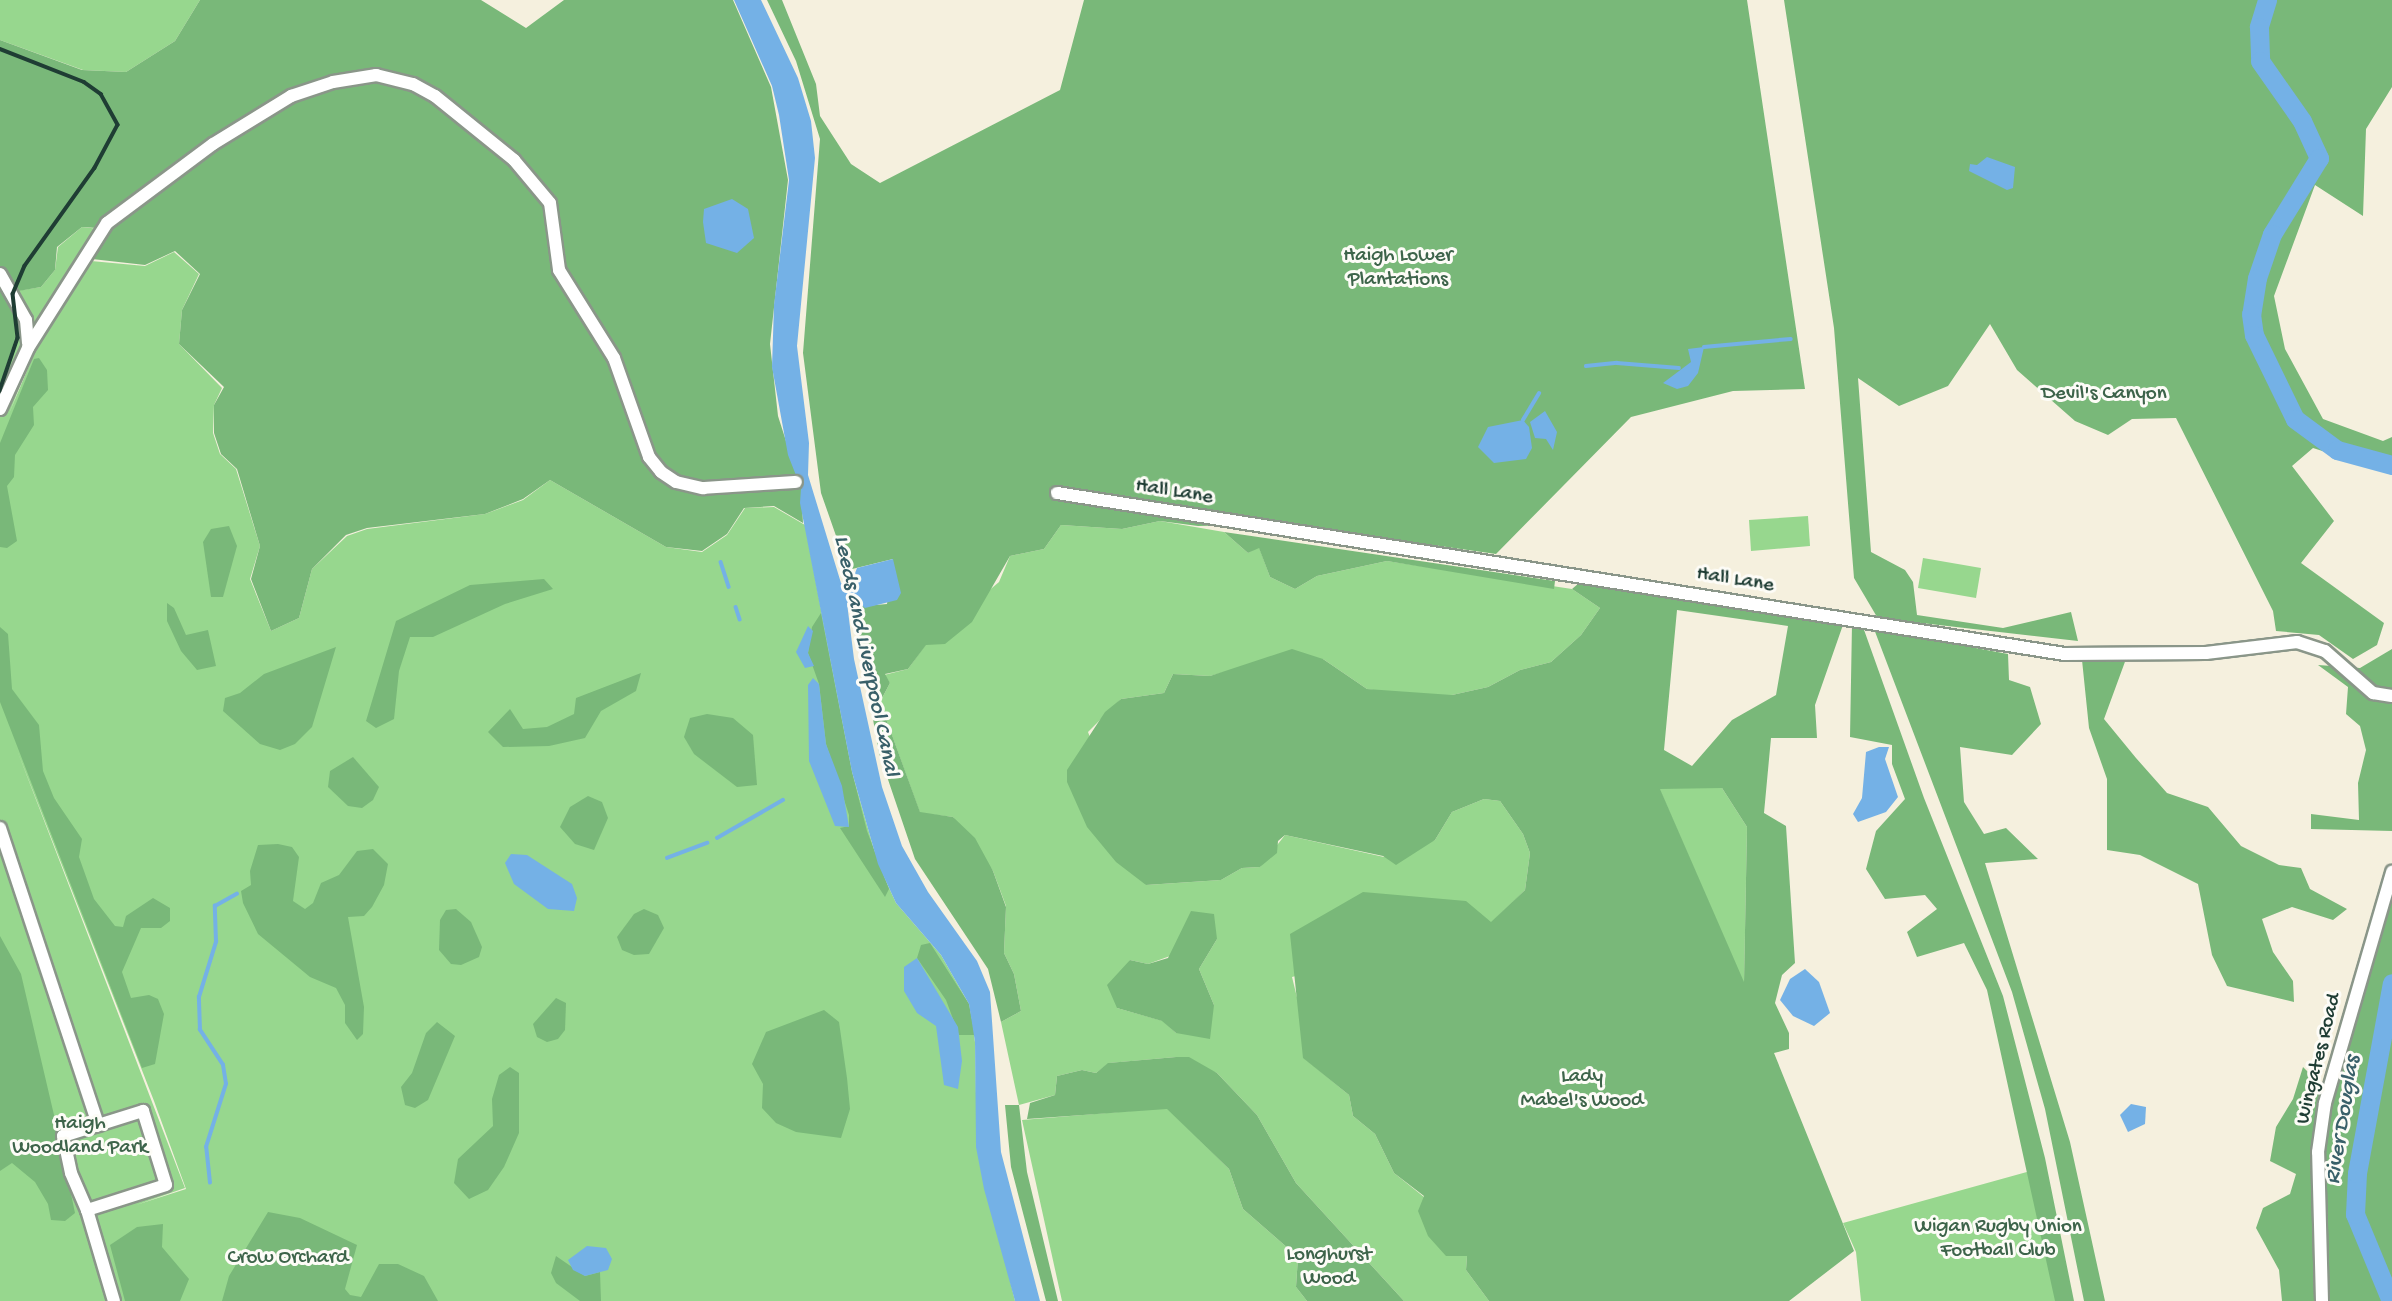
<!DOCTYPE html>
<style>
body{margin:0}
#map{position:relative;width:2392px;height:1301px;overflow:hidden;background:#f5f0de;font-family:"Gochi Hand",sans-serif}
div>[style]{position:absolute}
[style*='--x']{left:calc(var(--x)*1px);top:calc(var(--y)*1px);width:calc(var(--w)*1px);rotate:calc(var(--a)*1deg)}
.green>*{inset:0;background:#97d78e}
.forest>*{inset:0;background:#79b879}
.water>*{inset:0;background:#74b1e6}
.stream>*{height:3.5px;margin:-1.75px;padding:0 1.75px;transform-origin:1.75px;border-radius:1.75px;background:#74b1e6}
.river>*{height:19px;margin:-9.5px;padding:0 9.5px;transform-origin:9.5px;border-radius:9.5px;background:#74b1e6}
.roads{filter:drop-shadow(2px 0 #8a9689) drop-shadow(-2px 0 #8a9689) drop-shadow(0 2px #8a9689) drop-shadow(0 -2px #8a9689)}
.minor>*{height:12px;margin:-6px;padding:0 6px;transform-origin:6px;border-radius:6px;background:#fff}
.rail>*{height:3.5px;margin:-1.75px;padding:0 1.75px;transform-origin:1.75px;border-radius:1.75px;background:#1f3d34}
span{translate:-50% -50%;white-space:nowrap;text-align:center;line-height:1.15;-webkit-text-stroke:6px #fdfcf7;paint-order:stroke}
.park-label{font-size:21px;color:#3d644a}
.street-label{font-size:21px;color:#1f3d34}
.water-label{font-size:23px;color:#396069;font-style:italic}
</style>
<div id="map">
<div class="green">
<div style="clip-path:polygon(0 0,200px 0,175px 41px,126px 72px,83px 70px,0 40px)"></div>
<div style="clip-path:polygon(evenodd,82px 227px,109px 230px,58px 306px,38px 341px,8px 416px,39px 342px,91px 261px,145px 266px,174px 252px,199px 274px,182px 310px,179px 344px,222px 388px,214px 405px,213px 433px,220px 454px,236px 469px,260px 546px,250px 579px,271px 631px,299px 618px,312px 569px,347px 536px,367px 529px,485px 514px,523px 500px,550px 480px,666px 547px,702px 552px,727px 535px,745px 508px,774px 507px,805px 525px,852px 772px,878px 864px,896px 903px,941px 955px,969px 1004px,975px 1042px,977px 1147px,1015px 1301px,0 1301px,0 264px,16px 291px,41px 287px,55px 270px,58px 247px,82px 227px,17px 750px,154px 1101px,186px 1189px,136px 1205px,185px 1188px,17px 750px)"></div>
<div style="clip-path:polygon(1808px 516px,1810px 546px,1751px 551px,1749px 520px)"></div>
<div style="clip-path:polygon(evenodd,1160px 521px,1224px 532px,1248px 553px,1259px 547px,1270px 577px,1295px 589px,1317px 576px,1387px 561px,1572px 589px,1600px 608px,1581px 635px,1551px 662px,1520px 670px,1488px 687px,1452px 695px,1406px 695px,1367px 689px,1323px 659px,1265px 661px,1210px 676px,1173px 674px,1164px 693px,1121px 699px,1088px 732px,1146px 885px,1221px 880px,1242px 868px,1260px 867px,1285px 835px,1384px 857px,1435px 840px,1452px 812px,1484px 799px,1500px 801px,1523px 834px,1530px 853px,1525px 890px,1491px 923px,1292px 977px,1303px 1022px,1304px 1058px,1349px 1095px,1353px 1116px,1375px 1134px,1394px 1173px,1424px 1197px,1467px 1256px,1466px 1270px,1489px 1301px,1404px 1301px,1296px 1183px,1257px 1115px,1217px 1073px,1176px 1057px,1109px 1063px,1096px 1073px,1082px 1070px,1057px 1076px,1055px 1095px,1019px 1105px,1001px 1022px,1021px 1011px,1014px 974px,1004px 953px,1006px 906px,993px 871px,953px 817px,920px 813px,880px 702px,890px 683px,884px 675px,908px 669px,926px 644px,999px 582px,1010px 556px,1044px 549px,1061px 525px,1122px 529px,1160px 521px,1217px 939px,1199px 969px,1214px 1005px,1176px 1033px,1163px 1021px,1117px 1008px,1130px 960px,1148px 964px,1217px 939px)"></div>
<div style="clip-path:polygon(1923px 558px,1981px 568px,1976px 598px,1918px 588px)"></div>
<div style="clip-path:polygon(1659px 788px,1722px 788px,1747px 827px,1744px 984px)"></div>
<div style="clip-path:polygon(1167px 1108px,1229px 1169px,1243px 1209px,1298px 1257px,1296px 1287px,1307px 1301px,1062px 1301px,1022px 1120px)"></div>
<div style="clip-path:polygon(2041px 1168px,2073px 1301px,1861px 1301px,1856px 1252px,1843px 1223px)"></div>
</div>
<div class="forest">
<div style="clip-path:polygon(200px 0,481px 0,526px 28px,564px 0,733px 0,771px 87px,788px 180px,770px 344px,778px 416px,801px 488px,803px 523px,774px 506px,744px 508px,727px 534px,702px 551px,666px 547px,550px 480px,523px 499px,485px 514px,367px 528px,346px 535px,312px 569px,299px 618px,271px 631px,251px 579px,260px 546px,237px 469px,221px 454px,214px 433px,214px 405px,224px 387px,179px 344px,182px 310px,200px 274px,175px 251px,145px 265px,92px 259px,111px 229px,82px 227px,57px 247px,55px 270px,41px 287px,13px 292px,15px 338px,0 386px,0 40px,82px 70px,126px 72px,175px 41px)"></div>
<div style="clip-path:polygon(767px 0,782px 0,816px 84px,820px 116px,851px 164px,880px 183px,1060px 90px,1084px 0,1747px 0,1805px 389px,1733px 391px,1631px 417px,1496px 554px,1285px 524px,1198px 526px,1160px 521px,1122px 529px,1061px 525px,1044px 549px,1010px 556px,972px 622px,945px 644px,926px 645px,908px 669px,885px 674px,890px 683px,880px 702px,920px 812px,953px 817px,975px 838px,993px 871px,1006px 907px,1004px 953px,1014px 974px,1021px 1011px,1001px 1022px,988px 969px,915px 859px,879px 753px,853px 607px,887px 604px,893px 559px,848px 570px,821px 493px,803px 353px,820px 139px,796px 61px)"></div>
<div style="clip-path:polygon(1784px 0,2392px 0,2392px 87px,2366px 129px,2363px 216px,2315px 185px,2274px 296px,2285px 349px,2323px 419px,2383px 441px,2392px 437px,2392px 460px,2369px 466px,2313px 448px,2292px 466px,2334px 521px,2301px 563px,2384px 623px,2377px 645px,2353px 659px,2319px 635px,2276px 631px,2273px 611px,2176px 418px,2132px 419px,2108px 435px,2075px 421px,2017px 370px,1990px 324px,1948px 386px,1899px 406px,1858px 378px,1871px 552px,1905px 570px,1913px 582px,1917px 615px,2003px 628px,2071px 612px,2078px 641px,1904px 621px,1880px 622px,1854px 578px,1834px 328px)"></div>
<div style="clip-path:polygon(39px 358px,47px 370px,48px 390px,33px 407px,34px 425px,15px 455px,14px 477px,7px 486px,17px 541px,7px 548px,0 547px,0 443px,34px 359px)"></div>
<div style="clip-path:polygon(229px 526px,237px 546px,223px 597px,211px 597px,203px 542px,211px 529px)"></div>
<div style="clip-path:polygon(1224px 532px,1555px 581px,1554px 589px,1387px 561px,1317px 576px,1295px 589px,1270px 577px,1259px 548px,1248px 553px)"></div>
<div style="clip-path:polygon(evenodd,1586px 577px,1844px 622px,1815px 705px,1817px 738px,1771px 738px,1764px 813px,1786px 826px,1795px 963px,1782px 975px,1775px 1003px,1789px 1033px,1789px 1049px,1774px 1053px,1854px 1251px,1789px 1301px,1489px 1301px,1466px 1270px,1467px 1256px,1446px 1256px,1428px 1236px,1418px 1211px,1424px 1196px,1394px 1173px,1375px 1134px,1353px 1116px,1349px 1095px,1303px 1058px,1290px 934px,1363px 892px,1466px 901px,1491px 922px,1525px 890px,1530px 853px,1523px 834px,1500px 801px,1484px 799px,1452px 812px,1435px 840px,1396px 865px,1383px 856px,1285px 835px,1278px 841px,1277px 853px,1260px 867px,1242px 868px,1221px 880px,1146px 885px,1116px 862px,1087px 827px,1067px 782px,1067px 770px,1105px 712px,1121px 699px,1164px 693px,1173px 674px,1210px 676px,1292px 649px,1323px 659px,1367px 689px,1452px 695px,1488px 687px,1520px 670px,1551px 662px,1581px 635px,1600px 608px,1572px 589px,1586px 577px,1677px 610px,1788px 626px,1776px 695px,1732px 720px,1692px 766px,1664px 750px,1677px 610px,1586px 577px,1722px 788px,1747px 827px,1744px 982px,1660px 789px,1722px 788px)"></div>
<div style="clip-path:polygon(544px 579px,553px 589px,505px 604px,433px 637px,410px 637px,399px 671px,394px 719px,376px 728px,366px 721px,396px 621px,470px 585px)"></div>
<div style="clip-path:polygon(167px 603px,174px 608px,186px 635px,208px 630px,216px 666px,197px 670px,181px 651px,167px 621px)"></div>
<div style="clip-path:polygon(821px 613px,852px 772px,867px 831px,889px 889px,885px 897px,840px 828px,849px 826px,849px 815px,826px 744px,819px 684px,808px 653px,812px 627px)"></div>
<div style="clip-path:polygon(1852px 624px,1863px 627px,1924px 798px,2003px 996px,2045px 1158px,2074px 1301px,2055px 1301px,1987px 990px,1964px 943px,1917px 957px,1907px 932px,1937px 909px,1925px 895px,1885px 899px,1866px 869px,1876px 831px,1905px 799px,1892px 764px,1892px 745px,1850px 737px)"></div>
<div style="clip-path:polygon(0 627px,8px 634px,12px 689px,39px 725px,43px 771px,54px 798px,82px 839px,79px 857px,94px 899px,115px 926px,123px 927px,126px 916px,153px 898px,170px 908px,170px 921px,161px 928px,141px 928px,122px 972px,131px 998px,149px 995px,158px 999px,164px 1014px,155px 1064px,142px 1068px,0 702px)"></div>
<div style="clip-path:polygon(1874px 629px,2008px 654px,2009px 680px,2030px 687px,2041px 724px,2012px 755px,1960px 747px,1964px 802px,1984px 834px,2006px 828px,2038px 859px,1985px 863px,2070px 1142px,2105px 1301px,2084px 1301px,2045px 1109px,2012px 992px)"></div>
<div style="clip-path:polygon(336px 647px,312px 727px,295px 744px,280px 750px,260px 744px,223px 711px,225px 698px,240px 693px,264px 674px)"></div>
<div style="clip-path:polygon(2392px 649px,2392px 831px,2311px 829px,2311px 814px,2359px 820px,2358px 783px,2366px 750px,2360px 726px,2346px 714px,2348px 687px,2318px 665px,2360px 668px)"></div>
<div style="clip-path:polygon(2126px 659px,2104px 719px,2136px 758px,2167px 793px,2208px 807px,2241px 846px,2279px 865px,2301px 868px,2310px 889px,2347px 909px,2333px 920px,2292px 907px,2262px 919px,2273px 952px,2293px 981px,2294px 1002px,2227px 986px,2212px 955px,2198px 884px,2140px 855px,2107px 850px,2107px 779px,2089px 728px,2082px 660px)"></div>
<div style="clip-path:polygon(641px 673px,636px 691px,601px 711px,585px 738px,549px 746px,503px 747px,488px 732px,510px 709px,523px 729px,547px 727px,574px 714px,576px 698px)"></div>
<div style="clip-path:polygon(707px 714px,733px 718px,753px 735px,757px 785px,737px 787px,694px 754px,684px 737px,690px 718px)"></div>
<div style="clip-path:polygon(353px 757px,379px 787px,373px 800px,362px 808px,348px 806px,328px 787px,330px 771px)"></div>
<div style="clip-path:polygon(588px 796px,602px 802px,608px 818px,594px 850px,575px 844px,560px 827px,570px 807px)"></div>
<div style="clip-path:polygon(278px 844px,292px 847px,299px 857px,293px 901px,305px 909px,313px 903px,321px 883px,339px 875px,357px 851px,373px 849px,388px 864px,384px 885px,372px 907px,364px 916px,348px 917px,364px 1007px,363px 1034px,357px 1040px,345px 1023px,345px 1005px,336px 988px,310px 977px,258px 934px,243px 903px,241px 891px,251px 885px,250px 871px,258px 845px)"></div>
<div style="clip-path:polygon(2392px 899px,2392px 1301px,2282px 1301px,2279px 1270px,2256px 1228px,2263px 1208px,2290px 1194px,2296px 1174px,2270px 1161px,2276px 1127px,2293px 1099px,2303px 1067px,2324px 1088px)"></div>
<div style="clip-path:polygon(456px 909px,471px 922px,482px 947px,479px 957px,461px 965px,451px 964px,439px 950px,440px 920px,446px 910px)"></div>
<div style="clip-path:polygon(644px 909px,658px 915px,664px 928px,649px 954px,634px 955px,622px 950px,617px 937px,634px 914px)"></div>
<div style="clip-path:polygon(1191px 911px,1214px 914px,1217px 939px,1199px 969px,1214px 1005px,1210px 1039px,1176px 1033px,1162px 1021px,1117px 1008px,1107px 985px,1130px 960px,1148px 964px,1168px 958px)"></div>
<div style="clip-path:polygon(0 936px,21px 974px,58px 1132px,75px 1213px,65px 1221px,51px 1220px,48px 1204px,35px 1182px,12px 1163px,0 1171px)"></div>
<div style="clip-path:polygon(930px 943px,969px 1004px,975px 1035px,959px 1035px,946px 1000px,917px 958px,921px 945px)"></div>
<div style="clip-path:polygon(556px 998px,566px 1003px,565px 1030px,558px 1039px,547px 1042px,537px 1037px,533px 1024px)"></div>
<div style="clip-path:polygon(824px 1010px,839px 1022px,847px 1078px,850px 1109px,841px 1138px,796px 1132px,776px 1123px,762px 1108px,763px 1084px,752px 1064px,766px 1032px)"></div>
<div style="clip-path:polygon(437px 1022px,455px 1036px,428px 1100px,415px 1108px,405px 1105px,401px 1087px,412px 1073px,426px 1033px)"></div>
<div style="clip-path:polygon(1176px 1057px,1189px 1057px,1217px 1073px,1257px 1115px,1296px 1183px,1404px 1301px,1307px 1301px,1296px 1287px,1298px 1257px,1243px 1209px,1229px 1169px,1167px 1109px,1027px 1119px,1030px 1103px,1055px 1095px,1057px 1076px,1082px 1070px,1096px 1073px,1108px 1063px)"></div>
<div style="clip-path:polygon(510px 1067px,519px 1073px,519px 1133px,504px 1167px,488px 1190px,469px 1199px,454px 1183px,458px 1159px,493px 1126px,492px 1099px,499px 1075px)"></div>
<div style="clip-path:polygon(1005px 1105px,1019px 1105px,1027px 1172px,1058px 1301px,1046px 1301px,1011px 1167px)"></div>
<div style="clip-path:polygon(268px 1212px,300px 1218px,357px 1245px,345px 1289px,350px 1295px,361px 1297px,379px 1264px,398px 1264px,424px 1276px,438px 1301px,222px 1301px,229px 1276px)"></div>
<div style="clip-path:polygon(163px 1224px,162px 1247px,189px 1279px,180px 1301px,125px 1301px,110px 1245px,137px 1227px)"></div>
<div style="clip-path:polygon(556px 1256px,585px 1276px,600px 1272px,601px 1301px,580px 1301px,556px 1283px,551px 1273px)"></div>
</div>
<div class="water">
<div style="clip-path:polygon(734px 0,761px 0,798px 78px,811px 121px,815px 158px,797px 346px,809px 443px,808px 475px,841px 583px,851px 584px,857px 568px,893px 559px,901px 593px,897px 600px,865px 608px,853px 597px,847px 603px,854px 659px,882px 787px,902px 846px,928px 892px,977px 961px,990px 992px,1001px 1152px,1040px 1301px,1015px 1301px,984px 1189px,976px 1147px,975px 1042px,969px 1004px,941px 955px,896px 903px,878px 864px,852px 772px,800px 503px,801px 488px,788px 455px,772px 367px,774px 305px,789px 180px,779px 115px,772px 86px)"></div>
<div style="clip-path:polygon(1987px 157px,2015px 167px,2013px 188px,2007px 190px,1969px 171px,1970px 164px,1977px 165px)"></div>
<div style="clip-path:polygon(732px 199px,748px 209px,754px 238px,737px 253px,706px 243px,703px 222px,704px 209px)"></div>
<div style="clip-path:polygon(1704px 347px,1698px 373px,1688px 386px,1677px 389px,1663px 383px,1691px 362px,1688px 349px)"></div>
<div style="clip-path:polygon(1545px 411px,1557px 432px,1553px 450px,1546px 439px,1535px 438px,1530px 422px)"></div>
<div style="clip-path:polygon(1523px 420px,1529px 427px,1532px 448px,1526px 459px,1494px 463px,1478px 447px,1488px 427px)"></div>
<div style="clip-path:polygon(808px 626px,813px 631px,808px 653px,814px 666px,805px 668px,796px 652px)"></div>
<div style="clip-path:polygon(813px 678px,819px 684px,826px 744px,842px 786px,849px 827px,835px 826px,809px 761px,808px 685px)"></div>
<div style="clip-path:polygon(1879px 747px,1889px 747px,1885px 759px,1898px 797px,1886px 812px,1858px 822px,1853px 814px,1862px 798px,1866px 752px)"></div>
<div style="clip-path:polygon(511px 854px,527px 855px,572px 884px,577px 898px,574px 911px,548px 909px,514px 884px,505px 863px)"></div>
<div style="clip-path:polygon(917px 958px,958px 1027px,962px 1061px,958px 1089px,944px 1085px,936px 1026px,917px 1013px,904px 991px,904px 967px)"></div>
<div style="clip-path:polygon(1805px 969px,1819px 982px,1830px 1013px,1814px 1026px,1793px 1016px,1780px 1000px,1790px 979px)"></div>
<div style="clip-path:polygon(2131px 1104px,2146px 1107px,2145px 1124px,2128px 1132px,2120px 1115px)"></div>
<div style="clip-path:polygon(587px 1246px,606px 1248px,612px 1259px,608px 1270px,585px 1276px,573px 1270px,568px 1260px)"></div>
</div>
<div class="stream">
<div style="--x:1704;--y:347;--w:87;--a:-5.3"></div>
<div style="--x:1586;--y:366;--w:31;--a:-6"></div>
<div style="--x:1617;--y:363;--w:62;--a:4.6"></div>
<div style="--x:1523;--y:420;--w:31;--a:-59"></div>
<div style="--x:721;--y:562;--w:26;--a:72"></div>
<div style="--x:736;--y:607;--w:13;--a:72"></div>
<div style="--x:717;--y:838;--w:76;--a:-29.9"></div>
<div style="--x:667;--y:858;--w:43;--a:-20.6"></div>
<div style="--x:210;--y:1183;--w:36;--a:-96"></div>
<div style="--x:206;--y:1147;--w:66;--a:-72.4"></div>
<div style="--x:226;--y:1084;--w:19;--a:-99"></div>
<div style="--x:223;--y:1065;--w:42;--a:-123.3"></div>
<div style="--x:200;--y:1030;--w:33;--a:-92"></div>
<div style="--x:199;--y:997;--w:58;--a:-72.8"></div>
<div style="--x:216;--y:942;--w:36;--a:-92"></div>
<div style="--x:215;--y:906;--w:25;--a:-29"></div>
</div>
<div class="river">
<div style="--x:2267;--y:0;--w:28;--a:107"></div>
<div style="--x:2259;--y:27;--w:34;--a:88"></div>
<div style="--x:2260;--y:61;--w:73;--a:55"></div>
<div style="--x:2302;--y:121;--w:41;--a:65.3"></div>
<div style="--x:2319;--y:158;--w:89;--a:121.7"></div>
<div style="--x:2272;--y:234;--w:46;--a:108.8"></div>
<div style="--x:2257;--y:278;--w:36;--a:99"></div>
<div style="--x:2251;--y:314;--w:21;--a:82"></div>
<div style="--x:2254;--y:335;--w:93;--a:64"></div>
<div style="--x:2295;--y:419;--w:52;--a:36.4"></div>
<div style="--x:2337;--y:450;--w:57;--a:15.3"></div>
<div style="--x:2391;--y:1301;--w:94;--a:-112.5"></div>
<div style="--x:2355;--y:1214;--w:41;--a:-87.2"></div>
<div style="--x:2357;--y:1173;--w:193;--a:-79.6"></div>
</div>
<div class="roads">
<div class="minor">
<div style="--x:0;--y:274;--w:53;--a:60.5"></div>
<div style="--x:26;--y:320;--w:23;--a:85"></div>
<div style="--x:0;--y:409;--w:67;--a:-65.3"></div>
<div style="--x:28;--y:348;--w:148;--a:-57.7"></div>
<div style="--x:107;--y:223;--w:132;--a:-36.7"></div>
<div style="--x:213;--y:144;--w:92;--a:-31.6"></div>
<div style="--x:291;--y:96;--w:44;--a:-18.4"></div>
<div style="--x:333;--y:82;--w:44;--a:-9.2"></div>
<div style="--x:376;--y:75;--w:38;--a:14"></div>
<div style="--x:413;--y:84;--w:25;--a:29"></div>
<div style="--x:435;--y:96;--w:102;--a:39"></div>
<div style="--x:514;--y:160;--w:56;--a:50.1"></div>
<div style="--x:550;--y:203;--w:68;--a:82.3"></div>
<div style="--x:559;--y:270;--w:104;--a:58"></div>
<div style="--x:614;--y:358;--w:105;--a:70.5"></div>
<div style="--x:649;--y:457;--w:19;--a:51"></div>
<div style="--x:661;--y:472;--w:18;--a:34"></div>
<div style="--x:676;--y:482;--w:28;--a:13"></div>
<div style="--x:703;--y:488;--w:93;--a:-3.7"></div>
<div style="--x:1057;--y:493;--w:1020;--a:9.08"></div>
<div style="--x:2064;--y:654;--w:142;--a:-0.4"></div>
<div style="--x:2206;--y:653;--w:92;--a:-6.9"></div>
<div style="--x:2297;--y:642;--w:29;--a:18"></div>
<div style="--x:2325;--y:651;--w:64;--a:41.2"></div>
<div style="--x:2373;--y:693;--w:19;--a:9"></div>
<div style="--x:0;--y:828;--w:313;--a:71.7"></div>
<div style="--x:143;--y:1111;--w:77;--a:72.7"></div>
<div style="--x:166;--y:1185;--w:83;--a:162.4"></div>
<div style="--x:87;--y:1210;--w:40;--a:-113.4"></div>
<div style="--x:71;--y:1173;--w:38;--a:-102"></div>
<div style="--x:63;--y:1136;--w:84;--a:-17.4"></div>
<div style="--x:87;--y:1210;--w:95;--a:73.5"></div>
<div style="--x:2322;--y:1301;--w:149;--a:-91.5"></div>
<div style="--x:2318;--y:1152;--w:49;--a:-81.9"></div>
<div style="--x:2325;--y:1103;--w:241;--a:-73.8"></div>
</div>
</div>
<div class="rail">
<div style="--x:0;--y:49;--w:90;--a:21.4"></div>
<div style="--x:84;--y:82;--w:21;--a:35"></div>
<div style="--x:101;--y:94;--w:35;--a:61"></div>
<div style="--x:118;--y:125;--w:49;--a:118.1"></div>
<div style="--x:95;--y:168;--w:120;--a:125.5"></div>
<div style="--x:25;--y:266;--w:30;--a:113"></div>
<div style="--x:13;--y:294;--w:44;--a:83.5"></div>
<div style="--x:18;--y:338;--w:56;--a:108.8"></div>
</div>
<div class="park-label">
<span style="left:1398px;top:269px">Haigh Lower<br>Plantations</span>
<span style="left:2104px;top:395px">Devil's Canyon</span>
<span style="left:1582px;top:1090px">Lady<br>Mabel's Wood</span>
<span style="left:80px;top:1137px">Haigh<br>Woodland Park</span>
<span style="left:1998px;top:1240px">Wigan Rugby Union<br>Football Club</span>
<span style="left:1329px;top:1268px">Longhurst<br>Wood</span>
<span style="left:288px;top:1259px">Crow Orchard</span>
</div>
<div class="street-label">
<span style="left:1174px;top:493px;rotate:9deg">Hall Lane</span>
<span style="left:1735px;top:581px;rotate:9deg">Hall Lane</span>
<span style="left:2320px;top:1059px;rotate:-76deg">Wingates Road</span>
</div>
<div class="water-label">
<span style="left:865px;top:656px;rotate:78deg">Leeds and Liverpool Canal</span>
<span style="left:2344px;top:1120px;rotate:-81deg">River Douglas</span>
</div>
</div>
